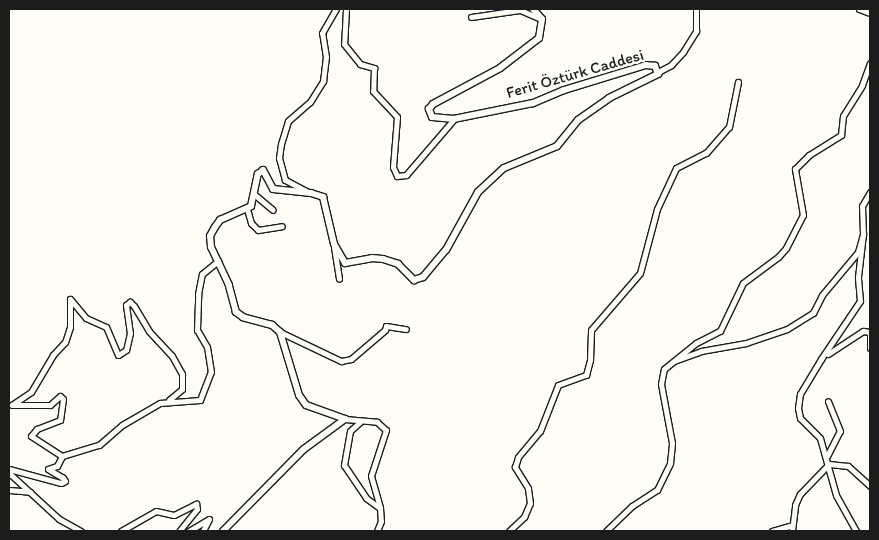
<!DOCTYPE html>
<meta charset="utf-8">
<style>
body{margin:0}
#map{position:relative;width:879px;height:540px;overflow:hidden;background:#fdfcf7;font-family:Itim,sans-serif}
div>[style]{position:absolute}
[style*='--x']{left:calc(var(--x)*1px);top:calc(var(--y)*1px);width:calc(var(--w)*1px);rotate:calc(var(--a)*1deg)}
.roads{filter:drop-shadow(1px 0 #1c1c1c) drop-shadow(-1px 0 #1c1c1c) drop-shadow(0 1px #1c1c1c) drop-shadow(0 -1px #1c1c1c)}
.minor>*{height:5px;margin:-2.5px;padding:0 2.5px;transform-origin:2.5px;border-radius:2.5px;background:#fdfcf7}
.major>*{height:6px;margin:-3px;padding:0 3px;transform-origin:3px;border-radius:3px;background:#fdfcf7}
span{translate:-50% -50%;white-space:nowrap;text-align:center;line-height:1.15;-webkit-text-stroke:5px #fdfcf7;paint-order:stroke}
.street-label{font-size:16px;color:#1c1c1c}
.frame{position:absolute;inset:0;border:10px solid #1c1c1c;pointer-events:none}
</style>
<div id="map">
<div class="roads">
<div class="minor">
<div style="--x:346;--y:9;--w:35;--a:93"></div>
<div style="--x:344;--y:44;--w:26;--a:51"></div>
<div style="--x:360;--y:64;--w:15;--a:16"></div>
<div style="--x:374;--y:68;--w:23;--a:92"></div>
<div style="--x:373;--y:91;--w:35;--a:47"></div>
<div style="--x:397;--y:117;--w:50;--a:94.6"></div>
<div style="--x:393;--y:167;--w:10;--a:66"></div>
<div style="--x:397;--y:176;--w:9;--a:-6"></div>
<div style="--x:406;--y:175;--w:74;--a:-49.4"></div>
<div style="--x:859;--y:9;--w:12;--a:20"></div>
<div style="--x:471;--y:17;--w:49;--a:-8.1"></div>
<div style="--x:520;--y:10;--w:21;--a:23"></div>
<div style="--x:658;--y:72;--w:15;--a:-28"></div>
<div style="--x:671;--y:65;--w:18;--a:-47"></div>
<div style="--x:683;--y:52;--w:25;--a:-58"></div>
<div style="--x:696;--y:31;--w:22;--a:-90"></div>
<div style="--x:306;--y:191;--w:24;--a:-152"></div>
<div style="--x:285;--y:180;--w:23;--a:-105"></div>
<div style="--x:279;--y:158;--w:14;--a:-82"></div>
<div style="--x:281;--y:144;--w:24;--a:-73"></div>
<div style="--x:288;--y:121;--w:29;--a:-41"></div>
<div style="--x:310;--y:102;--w:25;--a:-58"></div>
<div style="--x:323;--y:81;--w:24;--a:-83"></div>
<div style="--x:326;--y:57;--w:24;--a:-99"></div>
<div style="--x:322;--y:33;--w:28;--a:-60"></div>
<div style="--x:255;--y:195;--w:23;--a:40"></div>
<div style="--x:247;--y:209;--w:15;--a:74"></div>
<div style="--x:251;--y:223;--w:10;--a:45"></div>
<div style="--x:258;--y:230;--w:24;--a:-9"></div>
<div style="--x:334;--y:247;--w:32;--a:81"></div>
<div style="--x:280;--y:332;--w:68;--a:25.4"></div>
<div style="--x:341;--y:361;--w:10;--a:-11"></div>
<div style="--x:351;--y:359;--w:45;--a:-40.5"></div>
<div style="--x:385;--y:330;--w:4;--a:-76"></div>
<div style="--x:386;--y:326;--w:20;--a:9"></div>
<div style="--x:828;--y:354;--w:42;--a:-33.3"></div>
<div style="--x:863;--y:331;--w:7;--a:8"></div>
<div style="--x:870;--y:332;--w:16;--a:90"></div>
<div style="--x:674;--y:361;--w:29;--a:-20"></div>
<div style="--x:701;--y:351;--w:46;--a:-10.1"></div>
<div style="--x:746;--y:343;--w:43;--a:-18.9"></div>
<div style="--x:787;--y:329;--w:31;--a:-32"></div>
<div style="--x:813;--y:313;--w:20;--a:-63"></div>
<div style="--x:822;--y:295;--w:56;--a:-50.1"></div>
<div style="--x:858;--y:252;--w:19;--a:-74"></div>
<div style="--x:863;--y:234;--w:28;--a:-92"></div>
<div style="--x:862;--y:206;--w:16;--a:-60"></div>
<div style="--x:169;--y:400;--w:17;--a:-40"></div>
<div style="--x:182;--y:389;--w:15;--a:-90"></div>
<div style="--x:182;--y:374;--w:21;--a:-119"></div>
<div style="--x:172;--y:356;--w:34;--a:-133"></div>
<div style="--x:149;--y:331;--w:29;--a:-121"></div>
<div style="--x:134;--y:306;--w:6;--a:-135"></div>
<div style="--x:130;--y:302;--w:5;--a:143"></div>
<div style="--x:126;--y:305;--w:28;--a:82"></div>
<div style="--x:130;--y:333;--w:17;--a:103"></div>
<div style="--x:126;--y:350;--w:9;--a:148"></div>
<div style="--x:118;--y:355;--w:30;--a:-113"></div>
<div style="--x:106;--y:327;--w:22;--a:-156"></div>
<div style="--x:86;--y:318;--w:25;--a:-130"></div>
<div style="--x:70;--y:299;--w:28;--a:90"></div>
<div style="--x:70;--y:327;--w:16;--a:108"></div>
<div style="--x:65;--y:342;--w:18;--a:133"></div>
<div style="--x:53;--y:355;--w:43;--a:120.7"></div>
<div style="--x:31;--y:392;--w:23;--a:146"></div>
<div style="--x:12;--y:405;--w:38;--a:0"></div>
<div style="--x:50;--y:405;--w:13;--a:-42"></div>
<div style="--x:60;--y:396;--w:4;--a:45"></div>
<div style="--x:63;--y:399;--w:21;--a:98"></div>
<div style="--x:60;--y:420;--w:25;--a:159"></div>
<div style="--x:37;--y:429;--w:9;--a:131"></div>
<div style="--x:31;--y:436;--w:37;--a:33"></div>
<div style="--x:62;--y:456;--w:39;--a:-17"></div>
<div style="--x:99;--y:445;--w:30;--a:-41"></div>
<div style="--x:122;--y:425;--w:44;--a:-30.1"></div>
<div style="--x:160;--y:403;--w:40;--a:-4.3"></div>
<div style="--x:200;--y:400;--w:30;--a:-69"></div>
<div style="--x:211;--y:372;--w:25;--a:-99"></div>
<div style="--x:207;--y:347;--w:20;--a:-120"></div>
<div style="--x:197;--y:330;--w:36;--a:-88"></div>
<div style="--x:198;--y:294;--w:20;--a:-79"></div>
<div style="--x:202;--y:274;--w:21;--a:-39"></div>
<div style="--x:345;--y:419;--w:32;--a:5"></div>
<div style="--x:377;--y:422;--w:12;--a:42"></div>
<div style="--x:386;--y:430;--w:48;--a:108.1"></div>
<div style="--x:371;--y:476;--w:33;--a:74"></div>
<div style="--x:380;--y:508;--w:13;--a:86"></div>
<div style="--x:381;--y:521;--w:11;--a:112"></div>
<div style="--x:360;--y:422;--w:13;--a:138"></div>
<div style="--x:350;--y:431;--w:35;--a:100"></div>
<div style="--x:344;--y:465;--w:40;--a:56"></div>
<div style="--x:366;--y:498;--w:17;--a:36"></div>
<div style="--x:827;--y:456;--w:28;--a:-63"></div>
<div style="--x:840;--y:431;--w:32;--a:-112"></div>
<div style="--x:9;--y:469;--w:54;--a:15.1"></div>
<div style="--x:61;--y:483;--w:4;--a:-27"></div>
<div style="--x:65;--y:481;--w:4;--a:-124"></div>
<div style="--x:63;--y:478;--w:17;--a:-149"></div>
<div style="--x:48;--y:469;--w:9;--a:-18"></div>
<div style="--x:57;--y:466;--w:11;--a:-63"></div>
<div style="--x:9;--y:473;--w:68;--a:42.6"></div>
<div style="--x:59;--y:519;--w:25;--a:29"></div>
<div style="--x:9;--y:490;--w:21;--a:5"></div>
<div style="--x:121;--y:531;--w:40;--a:-29.7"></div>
<div style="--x:156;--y:511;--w:18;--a:13"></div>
<div style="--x:174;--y:515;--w:25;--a:-27"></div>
<div style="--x:196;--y:504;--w:5;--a:79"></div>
<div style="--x:197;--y:509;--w:28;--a:129"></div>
<div style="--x:189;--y:531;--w:23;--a:-31"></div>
<div style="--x:209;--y:519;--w:13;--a:117"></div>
<div style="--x:509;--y:531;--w:21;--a:-43"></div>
<div style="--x:524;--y:517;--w:15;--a:-67"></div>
<div style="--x:530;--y:503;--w:15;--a:-98"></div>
<div style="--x:528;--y:488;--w:25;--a:-122"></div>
<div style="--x:515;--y:467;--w:10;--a:-73"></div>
<div style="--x:518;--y:457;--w:34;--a:-50"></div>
<div style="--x:540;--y:431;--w:49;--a:-68.6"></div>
<div style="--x:558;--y:385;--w:30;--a:-20"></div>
<div style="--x:586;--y:375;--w:16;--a:-75"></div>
<div style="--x:590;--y:360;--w:30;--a:-88"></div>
<div style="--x:591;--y:330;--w:75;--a:-49.3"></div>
<div style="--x:640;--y:273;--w:66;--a:-75.1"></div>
<div style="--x:657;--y:209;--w:45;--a:-65.1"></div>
<div style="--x:676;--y:168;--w:34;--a:-27"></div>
<div style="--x:706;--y:153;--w:35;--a:-49"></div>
<div style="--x:729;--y:127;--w:46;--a:-78.7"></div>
<div style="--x:606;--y:531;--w:36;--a:-44"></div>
<div style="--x:632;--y:506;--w:30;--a:-33"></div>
<div style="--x:657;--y:490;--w:30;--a:-64"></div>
<div style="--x:670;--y:463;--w:20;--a:-84"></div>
<div style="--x:672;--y:443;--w:60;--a:-100.6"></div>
<div style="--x:661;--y:384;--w:15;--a:-79"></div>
<div style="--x:664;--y:369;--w:41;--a:-39.1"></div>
<div style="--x:696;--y:343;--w:27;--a:-27"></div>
<div style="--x:720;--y:331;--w:53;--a:-64.4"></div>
<div style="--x:743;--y:283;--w:44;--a:-36.6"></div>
<div style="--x:778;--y:257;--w:12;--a:-48"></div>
<div style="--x:786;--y:248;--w:37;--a:-63"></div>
<div style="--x:803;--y:215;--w:47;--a:-99.9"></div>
<div style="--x:795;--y:169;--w:20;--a:-45"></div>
<div style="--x:809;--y:155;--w:38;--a:-32"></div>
<div style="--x:841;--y:135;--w:19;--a:-84"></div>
<div style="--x:843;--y:116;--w:36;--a:-58"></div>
<div style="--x:862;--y:85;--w:23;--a:-70"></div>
<div style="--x:772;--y:531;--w:19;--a:-16"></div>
<div style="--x:792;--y:531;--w:26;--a:-83"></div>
<div style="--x:795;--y:505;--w:12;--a:-66"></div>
<div style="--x:800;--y:494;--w:42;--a:-46"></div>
<div style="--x:829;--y:464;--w:19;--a:6"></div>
<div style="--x:848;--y:466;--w:30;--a:42"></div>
<div style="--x:856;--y:531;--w:41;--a:-119.1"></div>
<div style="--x:836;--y:495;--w:59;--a:-105.7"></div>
<div style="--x:820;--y:438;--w:28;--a:-135"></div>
<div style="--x:800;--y:418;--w:10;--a:-101"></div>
<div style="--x:798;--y:408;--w:14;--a:-82"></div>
<div style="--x:800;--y:394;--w:41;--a:-59"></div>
<div style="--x:821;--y:359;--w:70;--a:-56.1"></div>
<div style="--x:860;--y:301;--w:24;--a:-95"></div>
<div style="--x:858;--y:277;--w:43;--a:-83.4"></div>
</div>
<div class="major">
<div style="--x:223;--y:531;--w:115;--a:-45.4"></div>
<div style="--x:304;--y:449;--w:51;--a:-36.2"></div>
<div style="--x:345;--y:419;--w:41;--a:-160.3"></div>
<div style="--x:306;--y:405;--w:12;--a:-125"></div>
<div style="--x:299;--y:395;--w:66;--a:-106.8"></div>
<div style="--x:280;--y:332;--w:11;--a:-139"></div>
<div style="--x:272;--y:325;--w:30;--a:-165"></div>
<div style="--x:243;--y:317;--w:9;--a:-144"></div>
<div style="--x:236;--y:312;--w:28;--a:-105"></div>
<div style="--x:229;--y:285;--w:42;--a:-115.3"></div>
<div style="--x:211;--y:247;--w:11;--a:-95"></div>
<div style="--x:210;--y:236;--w:10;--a:-61"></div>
<div style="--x:215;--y:227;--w:9;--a:-54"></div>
<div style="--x:220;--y:220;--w:34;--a:-24"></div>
<div style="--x:251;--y:206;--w:33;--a:-78"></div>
<div style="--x:258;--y:174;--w:6;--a:-39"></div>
<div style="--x:263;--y:170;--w:21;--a:62"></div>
<div style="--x:273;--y:189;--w:38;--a:6"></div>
<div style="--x:311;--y:193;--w:13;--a:18"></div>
<div style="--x:323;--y:197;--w:48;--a:76.8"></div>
<div style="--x:334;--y:244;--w:22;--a:60"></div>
<div style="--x:345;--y:263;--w:27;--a:-10"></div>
<div style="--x:372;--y:258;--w:11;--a:5"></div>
<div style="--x:383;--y:259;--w:16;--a:18"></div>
<div style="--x:398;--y:264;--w:23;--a:45"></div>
<div style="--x:414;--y:280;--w:9;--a:-18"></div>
<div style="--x:423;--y:277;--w:35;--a:-50"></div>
<div style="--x:446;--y:250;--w:66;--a:-61.1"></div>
<div style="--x:478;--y:192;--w:35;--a:-43"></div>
<div style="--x:504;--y:168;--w:57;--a:-22.5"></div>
<div style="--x:557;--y:146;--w:33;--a:-51"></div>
<div style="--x:578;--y:120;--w:38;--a:-35"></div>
<div style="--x:609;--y:98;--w:55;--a:-26.1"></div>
<div style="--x:658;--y:74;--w:9;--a:-111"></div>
<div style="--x:655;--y:66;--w:9;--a:-174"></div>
<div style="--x:646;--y:65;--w:86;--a:163"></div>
<div style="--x:564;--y:90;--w:34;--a:157"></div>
<div style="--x:533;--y:103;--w:81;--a:168.6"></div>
<div style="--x:454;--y:119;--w:22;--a:-175"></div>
<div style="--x:432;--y:117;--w:9;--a:-111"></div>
<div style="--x:429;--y:109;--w:6;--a:-51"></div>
<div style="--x:433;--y:104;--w:76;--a:-28.2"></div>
<div style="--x:500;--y:68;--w:49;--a:-37.6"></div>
<div style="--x:539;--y:38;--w:19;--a:-81"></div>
<div style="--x:542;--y:19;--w:13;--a:-132"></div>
</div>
</div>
<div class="street-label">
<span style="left:575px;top:74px;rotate:-16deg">Ferit Öztürk Caddesi</span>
</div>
<div class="frame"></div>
</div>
